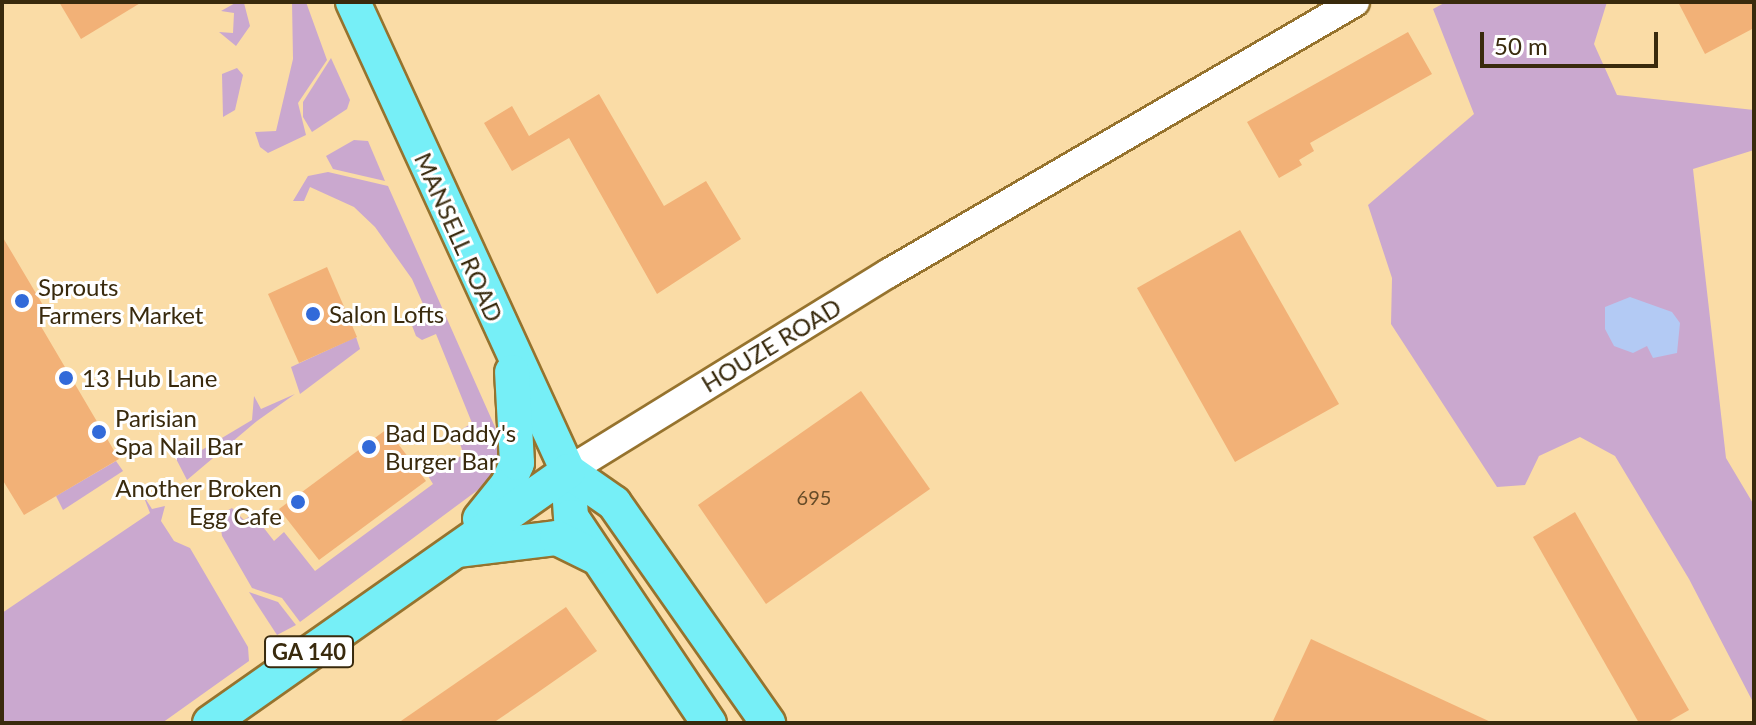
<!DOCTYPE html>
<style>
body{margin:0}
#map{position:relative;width:1756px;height:725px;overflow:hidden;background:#fadca6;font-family:Lato,sans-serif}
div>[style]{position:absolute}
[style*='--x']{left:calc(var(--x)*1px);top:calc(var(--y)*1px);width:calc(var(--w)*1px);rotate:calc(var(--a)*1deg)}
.green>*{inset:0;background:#caa8cf}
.water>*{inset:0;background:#b3caf4}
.building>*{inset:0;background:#f2b177}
.roads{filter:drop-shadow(2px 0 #96732e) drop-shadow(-2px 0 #96732e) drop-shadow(0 2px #96732e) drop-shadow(0 -2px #96732e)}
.minor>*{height:28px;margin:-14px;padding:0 14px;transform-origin:14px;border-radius:14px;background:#fff}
.major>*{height:34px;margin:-17px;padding:0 17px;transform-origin:17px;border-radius:17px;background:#76eff7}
.dots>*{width:22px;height:22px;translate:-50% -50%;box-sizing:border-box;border:4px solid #fff;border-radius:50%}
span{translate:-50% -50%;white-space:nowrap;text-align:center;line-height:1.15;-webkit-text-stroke:6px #fff;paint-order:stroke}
.number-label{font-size:20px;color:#674c28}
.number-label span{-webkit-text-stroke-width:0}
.shield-label span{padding:2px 6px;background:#fff;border:2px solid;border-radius:6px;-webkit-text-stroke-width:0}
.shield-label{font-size:22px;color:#392a0d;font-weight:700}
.street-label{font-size:24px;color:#392a0d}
.poi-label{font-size:24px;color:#392a0d}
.left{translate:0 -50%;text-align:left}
.right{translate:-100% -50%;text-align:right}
.frame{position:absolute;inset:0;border:4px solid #392a0d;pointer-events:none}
.scale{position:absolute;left:1480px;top:32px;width:178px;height:36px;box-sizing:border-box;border:4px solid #392a0d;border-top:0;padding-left:10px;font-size:24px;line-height:28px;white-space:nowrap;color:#392a0d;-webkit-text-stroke:6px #fff;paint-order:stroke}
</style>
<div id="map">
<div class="green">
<div style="clip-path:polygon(237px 2px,244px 3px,250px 26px,236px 46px,219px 32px,233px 33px,234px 13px,221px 11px)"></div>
<div style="clip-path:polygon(292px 2px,306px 2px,327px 60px,298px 103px,306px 135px,268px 153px,260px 147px,255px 132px,276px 131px,293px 59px)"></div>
<div style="clip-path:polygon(1446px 2px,1607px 2px,1594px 44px,1617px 95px,1754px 110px,1754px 150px,1693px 169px,1726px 458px,1754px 505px,1754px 704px,1689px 579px,1615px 456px,1580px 437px,1539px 456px,1525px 485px,1497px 487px,1391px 324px,1392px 278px,1368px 205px,1474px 114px,1433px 9px)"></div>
<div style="clip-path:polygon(331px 58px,350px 100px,347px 109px,312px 132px,303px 117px,303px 102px)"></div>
<div style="clip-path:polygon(237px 68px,243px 75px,235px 110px,223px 117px,222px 74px)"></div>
<div style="clip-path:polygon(354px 140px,368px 141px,385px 181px,333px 169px,326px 156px)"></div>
<div style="clip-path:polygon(328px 172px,388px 186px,495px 427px,501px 454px,490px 481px,300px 622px,282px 598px,252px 588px,222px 536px,219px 515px,232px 508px,244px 520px,253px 514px,274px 541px,284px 532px,315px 571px,433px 484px,425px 471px,464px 455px,456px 433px,472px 423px,436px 334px,422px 340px,416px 336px,411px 323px,427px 313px,412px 279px,375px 227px,354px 207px,310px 187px,304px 201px,293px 201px,308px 176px)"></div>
<div style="clip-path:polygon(356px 337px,360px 349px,300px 394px,291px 367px)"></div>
<div style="clip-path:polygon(295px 394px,257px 421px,187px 480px,171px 449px,184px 443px,190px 457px,252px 420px,254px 396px,261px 409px)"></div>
<div style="clip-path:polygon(116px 461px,123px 471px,63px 510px,56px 496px)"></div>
<div style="clip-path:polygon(143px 495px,152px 509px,165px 506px,161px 521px,174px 541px,190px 548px,248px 647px,249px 661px,162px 723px,2px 723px,2px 613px,150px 513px)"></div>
<div style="clip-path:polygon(249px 592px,278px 602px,296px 625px,277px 635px)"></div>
</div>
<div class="water">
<div style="clip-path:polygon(1630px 297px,1672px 312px,1680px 323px,1677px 353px,1653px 358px,1647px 346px,1633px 353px,1614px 346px,1605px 329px,1605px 307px)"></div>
</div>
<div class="building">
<div style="clip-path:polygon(59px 2px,142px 2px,81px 39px)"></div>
<div style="clip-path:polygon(1678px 2px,1754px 2px,1754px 28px,1705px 54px)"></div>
<div style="clip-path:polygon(1408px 32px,1432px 74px,1310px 143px,1314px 151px,1299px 160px,1302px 165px,1279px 178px,1247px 122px)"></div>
<div style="clip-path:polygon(599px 94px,664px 206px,706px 181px,741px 239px,657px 294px,569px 138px,512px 171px,484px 123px,512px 106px,529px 136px)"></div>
<div style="clip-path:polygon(1240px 230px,1339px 404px,1235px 462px,1137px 288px)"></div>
<div style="clip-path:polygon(2px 236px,50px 317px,39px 323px,119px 459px,24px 515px,2px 479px)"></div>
<div style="clip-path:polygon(327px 267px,357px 337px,299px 363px,268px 294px)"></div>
<div style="clip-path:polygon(861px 391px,930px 489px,766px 604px,698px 505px)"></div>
<div style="clip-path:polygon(387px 429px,426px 481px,319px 560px,279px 509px)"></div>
<div style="clip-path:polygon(1575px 512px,1689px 710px,1666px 723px,1639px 723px,1533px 537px)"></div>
<div style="clip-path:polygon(566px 607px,597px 651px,537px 693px,493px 723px,398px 723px)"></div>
<div style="clip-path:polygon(1311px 639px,1493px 723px,1272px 723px)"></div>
</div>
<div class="roads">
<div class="minor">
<div style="--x:568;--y:471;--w:377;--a:-31.7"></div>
<div style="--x:889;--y:273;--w:539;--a:-30.18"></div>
</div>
<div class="major">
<div style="--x:353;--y:2;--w:516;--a:65.37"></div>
<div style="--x:568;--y:471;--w:46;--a:86.3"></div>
<div style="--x:571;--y:517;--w:248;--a:56.2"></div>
<div style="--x:568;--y:471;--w:56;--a:34.8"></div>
<div style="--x:614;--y:503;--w:269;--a:55"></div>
<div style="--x:480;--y:519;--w:45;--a:-51.3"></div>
<div style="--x:508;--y:484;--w:23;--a:-67"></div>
<div style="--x:517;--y:463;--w:91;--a:-93.1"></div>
<div style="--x:459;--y:550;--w:99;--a:-7"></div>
<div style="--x:557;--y:538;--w:43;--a:26"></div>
<div style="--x:210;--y:723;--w:438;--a:-35.1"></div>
</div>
</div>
<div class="dots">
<div style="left:22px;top:301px;background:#326ad9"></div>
<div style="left:313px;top:314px;background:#326ad9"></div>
<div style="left:66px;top:378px;background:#326ad9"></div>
<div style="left:99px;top:432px;background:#326ad9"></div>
<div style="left:369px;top:447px;background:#326ad9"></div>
<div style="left:298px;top:502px;background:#326ad9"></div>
</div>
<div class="number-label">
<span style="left:814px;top:497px">695</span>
</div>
<div class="shield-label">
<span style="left:309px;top:652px">GA 140</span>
</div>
<div class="street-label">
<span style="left:459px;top:237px;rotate:66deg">MANSELL ROAD</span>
<span style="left:771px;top:345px;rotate:-31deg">HOUZE ROAD</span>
</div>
<div class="poi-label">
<span class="left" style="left:38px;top:301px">Sprouts<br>Farmers Market</span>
<span class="left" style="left:329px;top:314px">Salon Lofts</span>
<span class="left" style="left:82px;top:378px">13 Hub Lane</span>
<span class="left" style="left:115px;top:432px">Parisian<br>Spa Nail Bar</span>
<span class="left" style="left:385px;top:447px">Bad Daddy's<br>Burger Bar</span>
<span class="right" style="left:282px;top:502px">Another Broken<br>Egg Cafe</span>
</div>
<div class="frame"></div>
<div class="scale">50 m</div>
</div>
